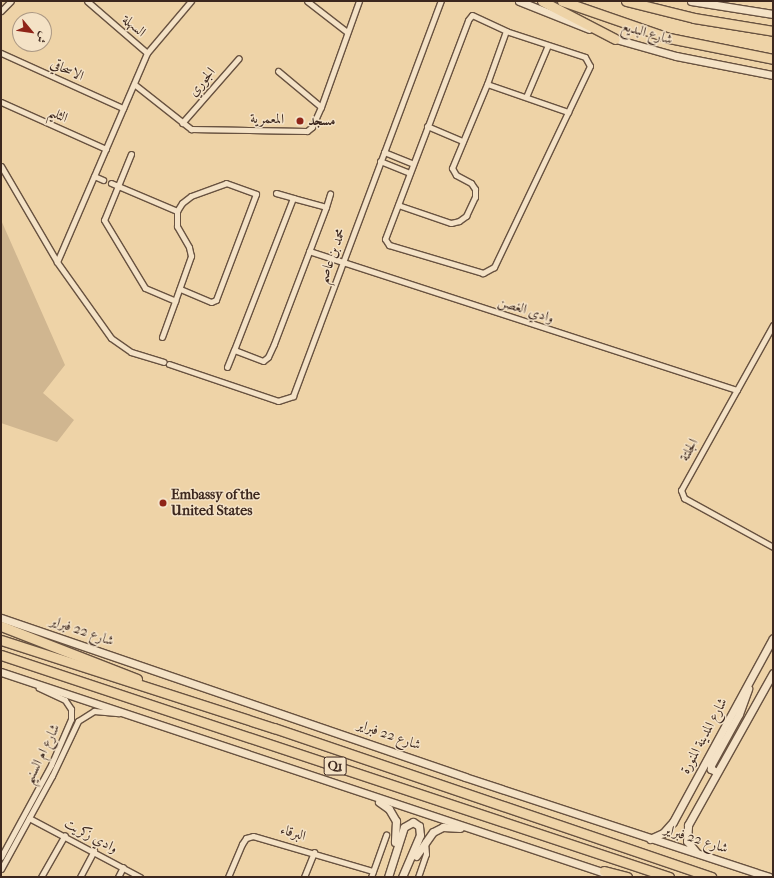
<!DOCTYPE html>
<meta charset="utf-8">
<style>
body{margin:0}
#map{position:relative;width:774px;height:878px;overflow:hidden;background:#eed3a7;font-family:"IM FELL French Canon",Amiri,serif}
div>[style]{position:absolute}
[style*='--x']{left:calc(var(--x)*1px);top:calc(var(--y)*1px);width:calc(var(--w)*1px);rotate:calc(var(--a)*1deg)}
.green>*{inset:0;background:#d0b690}
.roads{filter:drop-shadow(1px 0 #685240) drop-shadow(-1px 0 #685240) drop-shadow(0 1px #685240) drop-shadow(0 -1px #685240)}
.street>*{height:5px;margin:-2.5px;padding:0 2.5px;transform-origin:2.5px;border-radius:2.5px;background:#f4e2c6}
.secondary>*{height:7px;margin:-3.5px;padding:0 3.5px;transform-origin:3.5px;border-radius:3.5px;background:#f4e2c6}
.highway>*{height:9px;margin:-4.5px;padding:0 4.5px;transform-origin:4.5px;border-radius:4.5px;background:#eed3a7}
.dots>*{width:11px;height:11px;translate:-50% -50%;box-sizing:border-box;border:2px solid #f4e2c6;border-radius:50%}
span{translate:-50% -50%;white-space:nowrap;text-align:center;line-height:1.15;-webkit-text-stroke:3px #f4e2c6;paint-order:stroke}
.shield-label span{padding:1px 3px;background:#f4e2c6;border:1px solid;border-radius:3px;-webkit-text-stroke-width:0}
.shield-label{font-size:13px;color:#3c271e;font-weight:700}
.street-label{font-size:14px;color:#3c271e}
.poi-label{font-size:14px;color:#3c271e;font-weight:700}
.left{translate:0 -50%;text-align:left}
.frame{position:absolute;inset:0;border:2px solid #3c271e;pointer-events:none}
.north{position:absolute;left:12px;top:12px;width:40px;height:40px;box-sizing:border-box;background:#f4e2c6;border:1px solid #aa9783;border-radius:50%;rotate:119deg;font-size:11px;font-weight:700;line-height:16px;text-align:center;color:#3c271e}
.north::after{content:'';display:block;margin:auto;width:14px;height:18px;background:#8f2418;clip-path:polygon(50% 0,100% 100%,50% 72%,0 100%)}
</style>
<div id="map">
<div class="green">
<div style="clip-path:polygon(1px 220px,65px 365px,43px 393px,74px 420px,57px 442px,1px 423px)"></div>
</div>
<div class="roads">
<div class="street">
<div style="--x:87;--y:1;--w:79;--a:40.9"></div>
<div style="--x:307;--y:1;--w:51;--a:37.8"></div>
<div style="--x:1;--y:11;--w:14;--a:-45"></div>
<div style="--x:472;--y:15;--w:38;--a:25"></div>
<div style="--x:506;--y:31;--w:83;--a:18.2"></div>
<div style="--x:585;--y:57;--w:10;--a:61"></div>
<div style="--x:590;--y:66;--w:223;--a:115.5"></div>
<div style="--x:494;--y:267;--w:13;--a:151"></div>
<div style="--x:483;--y:273;--w:98;--a:-163.4"></div>
<div style="--x:389;--y:245;--w:7;--a:-124"></div>
<div style="--x:385;--y:239;--w:234;--a:-69.2"></div>
<div style="--x:468;--y:20;--w:6;--a:-51"></div>
<div style="--x:1;--y:53;--w:134;--a:24.3"></div>
<div style="--x:278;--y:71;--w:56;--a:39.9"></div>
<div style="--x:134;--y:84;--w:73;--a:38.3"></div>
<div style="--x:191;--y:129;--w:116;--a:1"></div>
<div style="--x:307;--y:131;--w:6;--a:-39"></div>
<div style="--x:312;--y:127;--w:22;--a:-66"></div>
<div style="--x:321;--y:107;--w:113;--a:-70.3"></div>
<div style="--x:487;--y:84;--w:86;--a:19.1"></div>
<div style="--x:526;--y:97;--w:56;--a:-67.1"></div>
<div style="--x:1;--y:102;--w:115;--a:24.1"></div>
<div style="--x:182;--y:123;--w:86;--a:-48.8"></div>
<div style="--x:427;--y:126;--w:39;--a:23"></div>
<div style="--x:384;--y:152;--w:31;--a:22"></div>
<div style="--x:131;--y:154;--w:71;--a:112.2"></div>
<div style="--x:104;--y:220;--w:79;--a:58.9"></div>
<div style="--x:145;--y:288;--w:33;--a:23"></div>
<div style="--x:175;--y:301;--w:48;--a:-70.4"></div>
<div style="--x:191;--y:256;--w:9;--a:-103"></div>
<div style="--x:189;--y:247;--w:24;--a:-120"></div>
<div style="--x:177;--y:226;--w:15;--a:-90"></div>
<div style="--x:177;--y:211;--w:9;--a:-58"></div>
<div style="--x:182;--y:203;--w:11;--a:-38"></div>
<div style="--x:191;--y:196;--w:37;--a:-20"></div>
<div style="--x:226;--y:183;--w:32;--a:20"></div>
<div style="--x:256;--y:194;--w:113;--a:110.7"></div>
<div style="--x:216;--y:300;--w:5;--a:158"></div>
<div style="--x:211;--y:302;--w:34;--a:-157"></div>
<div style="--x:380;--y:161;--w:32;--a:22"></div>
<div style="--x:1;--y:166;--w:111;--a:59.7"></div>
<div style="--x:57;--y:262;--w:93;--a:54.6"></div>
<div style="--x:111;--y:338;--w:24;--a:35"></div>
<div style="--x:131;--y:352;--w:34;--a:17"></div>
<div style="--x:94;--y:176;--w:10;--a:24"></div>
<div style="--x:111;--y:183;--w:72;--a:23"></div>
<div style="--x:276;--y:193;--w:18;--a:16"></div>
<div style="--x:293;--y:198;--w:34;--a:15"></div>
<div style="--x:326;--y:207;--w:147;--a:110.8"></div>
<div style="--x:274;--y:344;--w:14;--a:115"></div>
<div style="--x:268;--y:357;--w:6;--a:141"></div>
<div style="--x:263;--y:361;--w:31;--a:-159"></div>
<div style="--x:234;--y:350;--w:163;--a:-68.8"></div>
<div style="--x:398;--y:205;--w:56;--a:18.8"></div>
<div style="--x:451;--y:223;--w:8;--a:-14"></div>
<div style="--x:459;--y:221;--w:9;--a:-36"></div>
<div style="--x:466;--y:216;--w:21;--a:-65"></div>
<div style="--x:475;--y:197;--w:8;--a:-90"></div>
<div style="--x:475;--y:189;--w:7;--a:-124"></div>
<div style="--x:471;--y:183;--w:17;--a:-152"></div>
<div style="--x:456;--y:175;--w:8;--a:-120"></div>
<div style="--x:452;--y:168;--w:91;--a:-67.4"></div>
<div style="--x:487;--y:84;--w:56;--a:-70.3"></div>
<div style="--x:326;--y:207;--w:14;--a:-73"></div>
<div style="--x:309;--y:251;--w:450;--a:18"></div>
<div style="--x:57;--y:262;--w:228;--a:-66.7"></div>
<div style="--x:147;--y:53;--w:68;--a:-49.8"></div>
<div style="--x:773;--y:325;--w:189;--a:119.1"></div>
<div style="--x:681;--y:490;--w:9;--a:69"></div>
<div style="--x:684;--y:498;--w:102;--a:28.8"></div>
<div style="--x:162;--y:337;--w:38;--a:-70"></div>
<div style="--x:169;--y:364;--w:115;--a:18.7"></div>
<div style="--x:278;--y:401;--w:16;--a:-18"></div>
<div style="--x:293;--y:396;--w:422;--a:-69.5"></div>
<div style="--x:227;--y:367;--w:18;--a:-68"></div>
<div style="--x:29;--y:818;--w:126;--a:28"></div>
<div style="--x:1;--y:857;--w:105;--a:-61.5"></div>
<div style="--x:51;--y:765;--w:50;--a:-66.5"></div>
<div style="--x:71;--y:719;--w:10;--a:-90"></div>
<div style="--x:71;--y:709;--w:11;--a:-124"></div>
<div style="--x:65;--y:700;--w:29;--a:-155"></div>
<div style="--x:1;--y:869;--w:106;--a:-61.3"></div>
<div style="--x:52;--y:776;--w:61;--a:-64.7"></div>
<div style="--x:78;--y:721;--w:19;--a:-32"></div>
<div style="--x:94;--y:711;--w:25;--a:5"></div>
<div style="--x:41;--y:877;--w:48;--a:-60.3"></div>
<div style="--x:80;--y:877;--w:30;--a:-62"></div>
<div style="--x:118;--y:877;--w:11;--a:-63"></div>
<div style="--x:228;--y:877;--w:36;--a:-67"></div>
<div style="--x:242;--y:844;--w:7;--a:-56"></div>
<div style="--x:246;--y:838;--w:7;--a:-16"></div>
<div style="--x:253;--y:836;--w:125;--a:16.3"></div>
<div style="--x:304;--y:877;--w:27;--a:-68"></div>
<div style="--x:371;--y:877;--w:45;--a:-70.3"></div>
<div style="--x:418;--y:877;--w:24;--a:-71"></div>
<div style="--x:426;--y:854;--w:12;--a:-95"></div>
</div>
<div class="secondary">
<div style="--x:519;--y:1;--w:75;--a:21.8"></div>
<div style="--x:691;--y:1;--w:83;--a:9"></div>
<div style="--x:612;--y:38;--w:66;--a:15.7"></div>
<div style="--x:676;--y:56;--w:99;--a:11.1"></div>
<div style="--x:1;--y:618;--w:490;--a:18.9"></div>
<div style="--x:465;--y:777;--w:320;--a:18.2"></div>
<div style="--x:1;--y:672;--w:640;--a:18.41"></div>
<div style="--x:717;--y:772;--w:7;--a:-153"></div>
<div style="--x:711;--y:769;--w:4;--a:-90"></div>
<div style="--x:711;--y:765;--w:58;--a:-61.2"></div>
<div style="--x:739;--y:714;--w:27;--a:-70"></div>
<div style="--x:379;--y:802;--w:12;--a:35"></div>
<div style="--x:389;--y:809;--w:14;--a:60"></div>
<div style="--x:396;--y:821;--w:21;--a:93"></div>
<div style="--x:650;--y:839;--w:14;--a:-25"></div>
<div style="--x:663;--y:833;--w:15;--a:-48"></div>
<div style="--x:673;--y:822;--w:209;--a:-61.5"></div>
<div style="--x:696;--y:852;--w:14;--a:-129"></div>
<div style="--x:687;--y:841;--w:16;--a:-86"></div>
<div style="--x:688;--y:825;--w:174;--a:-60.8"></div>
<div style="--x:416;--y:856;--w:29;--a:-55"></div>
<div style="--x:433;--y:832;--w:11;--a:-27"></div>
<div style="--x:443;--y:827;--w:17;--a:3"></div>
<div style="--x:388;--y:877;--w:52;--a:-72.3"></div>
<div style="--x:404;--y:827;--w:10;--a:-29"></div>
<div style="--x:413;--y:822;--w:7;--a:34"></div>
<div style="--x:419;--y:826;--w:9;--a:84"></div>
<div style="--x:420;--y:835;--w:46;--a:113.2"></div>
</div>
<div class="highway">
<div style="--x:542;--y:1;--w:82;--a:27.5"></div>
<div style="--x:562;--y:1;--w:113;--a:19.1"></div>
<div style="--x:669;--y:38;--w:106;--a:11.4"></div>
<div style="--x:626;--y:1;--w:70;--a:14"></div>
<div style="--x:694;--y:18;--w:80;--a:9.3"></div>
<div style="--x:1;--y:626;--w:146;--a:21.3"></div>
<div style="--x:1;--y:640;--w:287;--a:17.9"></div>
<div style="--x:274;--y:728;--w:462;--a:18.8"></div>
<div style="--x:1;--y:655;--w:704;--a:18.38"></div>
<div style="--x:604;--y:871;--w:24;--a:15"></div>
</div>
</div>
<div class="dots">
<div style="left:300px;top:121px;background:#8f2418"></div>
<div style="left:163px;top:503px;background:#8f2418"></div>
</div>
<div class="shield-label">
<span style="left:335px;top:766px">Q1</span>
</div>
<div class="street-label">
<span style="left:134px;top:26px;rotate:41deg">السهلة</span>
<span style="left:647px;top:33px;rotate:16deg">شارع البديع</span>
<span style="left:67px;top:70px;rotate:24deg">الاسحاقي</span>
<span style="left:202px;top:82px;rotate:-49deg">الجوري</span>
<span style="left:58px;top:115px;rotate:24deg">الثليم</span>
<span style="left:267px;top:119px;rotate:1deg">المعمرية</span>
<span style="left:332px;top:256px;rotate:-70deg">محمد بن عاصم</span>
<span style="left:526px;top:310px;rotate:18deg">وادي الغصن</span>
<span style="left:689px;top:450px;rotate:-61deg">الجلتة</span>
<span style="left:82px;top:631px;rotate:19deg">شارع 22 فبراير</span>
<span style="left:389px;top:735px;rotate:19deg">شارع 22 فبراير</span>
<span style="left:704px;top:736px;rotate:-62deg">شارع المدينة المنورة</span>
<span style="left:42px;top:754px;rotate:-64deg">شارع ام السنيم</span>
<span style="left:293px;top:833px;rotate:17deg">البرقاء</span>
<span style="left:91px;top:836px;rotate:28deg">وادي زكريت</span>
<span style="left:696px;top:839px;rotate:18deg">شارع 22 فبراير</span>
</div>
<div class="poi-label">
<span class="left" style="left:308px;top:121px">مسجد</span>
<span class="left" style="left:171px;top:503px">Embassy of the<br>United States</span>
</div>
<div class="frame"></div>
<div class="north">ش</div>
</div>
